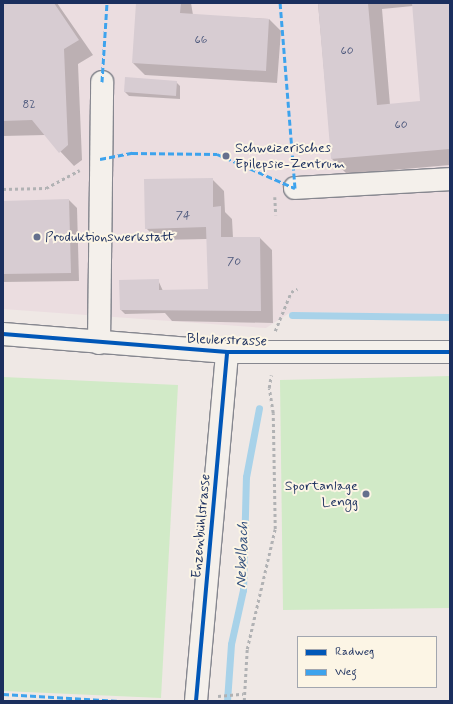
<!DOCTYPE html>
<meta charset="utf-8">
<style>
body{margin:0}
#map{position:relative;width:453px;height:704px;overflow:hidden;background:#efe8e5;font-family:Mynerve,sans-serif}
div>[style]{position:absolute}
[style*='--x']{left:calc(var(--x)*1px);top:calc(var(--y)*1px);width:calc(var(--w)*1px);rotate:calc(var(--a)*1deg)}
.built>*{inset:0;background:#ebdde0}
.green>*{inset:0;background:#d1eac7}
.shadow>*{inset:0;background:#0003}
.stream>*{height:7px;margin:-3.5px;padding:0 3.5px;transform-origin:3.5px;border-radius:3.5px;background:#a8d2e9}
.building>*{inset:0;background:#d7ccd2}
.path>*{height:2.5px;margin-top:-1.25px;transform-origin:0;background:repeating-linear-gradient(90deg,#b1b2b4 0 3px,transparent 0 6px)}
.roads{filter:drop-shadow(1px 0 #86878f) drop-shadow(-1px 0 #86878f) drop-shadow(0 1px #86878f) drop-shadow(0 -1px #86878f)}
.minor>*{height:22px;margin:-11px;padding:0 11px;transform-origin:11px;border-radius:11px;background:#f4f0eb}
.quiet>*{height:3px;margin-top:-1.5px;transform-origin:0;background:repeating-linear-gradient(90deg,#3da3ed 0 6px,transparent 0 9px)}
.cycleway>*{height:4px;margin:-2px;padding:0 2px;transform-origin:2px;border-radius:2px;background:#0057b8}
.dots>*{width:11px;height:11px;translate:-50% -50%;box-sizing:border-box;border:2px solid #fcf5e5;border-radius:50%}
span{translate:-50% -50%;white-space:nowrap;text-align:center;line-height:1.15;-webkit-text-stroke:4px #fcf5e5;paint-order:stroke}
.number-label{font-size:12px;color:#4a567b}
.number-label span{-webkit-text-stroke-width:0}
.poi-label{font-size:14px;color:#1b2f5e}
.left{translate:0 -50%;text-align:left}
.right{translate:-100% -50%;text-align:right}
.street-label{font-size:14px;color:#1b2f5e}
.water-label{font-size:15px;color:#375581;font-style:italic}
.frame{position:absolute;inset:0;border:4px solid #1b2f5e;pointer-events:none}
.legend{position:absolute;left:297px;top:636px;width:140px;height:52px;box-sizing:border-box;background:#fcf5e5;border:1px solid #a2a6af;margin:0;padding:5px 7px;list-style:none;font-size:12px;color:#1b2f5e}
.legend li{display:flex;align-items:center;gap:8px;height:20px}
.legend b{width:20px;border:1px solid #a2a6af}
</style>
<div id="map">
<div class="built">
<div style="clip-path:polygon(3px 3px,450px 3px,450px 314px,291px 312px,266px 328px,3px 309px)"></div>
</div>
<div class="green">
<div style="clip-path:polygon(450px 376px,450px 608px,283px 610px,280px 380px)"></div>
<div style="clip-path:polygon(3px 377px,178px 385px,161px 698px,3px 691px)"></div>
</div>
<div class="shadow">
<div style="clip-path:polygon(3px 3px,57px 3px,93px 55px,78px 64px,82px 160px,74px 166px,45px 135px,3px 136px)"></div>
<div style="clip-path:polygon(137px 3px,191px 3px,193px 15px,269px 19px,281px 31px,277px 83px,145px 75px,133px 63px)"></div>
<div style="clip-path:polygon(evenodd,318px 3px,450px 3px,450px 165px,347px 174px,332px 159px,318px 3px,413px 6px,421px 102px,390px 105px,382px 9px,413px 6px)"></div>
<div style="clip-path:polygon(176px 82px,180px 86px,180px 99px,129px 96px,125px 92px)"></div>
<div style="clip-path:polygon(212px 179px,224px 191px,225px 212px,232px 219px,233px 238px,260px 238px,272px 250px,273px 323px,172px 321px,165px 313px,125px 314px,121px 310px,158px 280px,163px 291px,209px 290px,207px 239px,158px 240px,146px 228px)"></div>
<div style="clip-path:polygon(69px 200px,77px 208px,79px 281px,3px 282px,3px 202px)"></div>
</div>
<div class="stream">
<div style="--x:292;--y:315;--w:158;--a:0.7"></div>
<div style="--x:227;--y:701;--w:57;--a:-86"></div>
<div style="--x:231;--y:644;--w:55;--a:-77.5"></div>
<div style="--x:243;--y:590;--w:113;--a:-88.5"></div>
<div style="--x:246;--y:477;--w:70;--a:-79.3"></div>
</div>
<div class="building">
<div style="clip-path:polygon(3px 3px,54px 3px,79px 40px,64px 49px,68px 145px,59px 153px,32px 120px,3px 121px)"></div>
<div style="clip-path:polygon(136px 3px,181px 3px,180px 13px,269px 19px,266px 71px,132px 63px)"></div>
<div style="clip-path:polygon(318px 3px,368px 3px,377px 105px,420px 101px,412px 3px,450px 3px,450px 149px,331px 159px)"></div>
<div style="clip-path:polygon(125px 77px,177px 81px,176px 96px,124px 92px)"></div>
<div style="clip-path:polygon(213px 178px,213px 207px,221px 206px,221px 237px,260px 237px,261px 311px,120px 310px,119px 280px,159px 279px,159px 290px,208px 289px,206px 227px,145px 229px,144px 179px)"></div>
<div style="clip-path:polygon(69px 199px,71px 273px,3px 274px,3px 201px)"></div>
</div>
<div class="path">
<div style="--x:3;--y:189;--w:43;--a:-1.3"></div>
<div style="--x:46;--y:188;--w:38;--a:-28"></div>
<div style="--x:275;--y:197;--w:18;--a:87"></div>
<div style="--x:275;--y:331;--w:42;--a:-67.7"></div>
<div style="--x:291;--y:292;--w:7;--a:-27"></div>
<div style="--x:218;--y:696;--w:25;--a:-5"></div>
<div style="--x:244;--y:701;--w:52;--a:-86.7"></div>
<div style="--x:247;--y:649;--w:123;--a:-76.9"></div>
<div style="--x:275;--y:529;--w:116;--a:-91"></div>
<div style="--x:273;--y:413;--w:25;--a:-99"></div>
<div style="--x:269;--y:388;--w:13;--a:-81"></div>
</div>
<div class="roads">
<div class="minor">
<div style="--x:295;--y:188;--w:155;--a:-3.3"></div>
<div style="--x:3;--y:334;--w:225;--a:4.6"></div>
<div style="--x:227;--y:352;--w:223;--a:0"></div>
<div style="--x:99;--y:343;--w:261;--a:-89.3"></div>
<div style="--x:196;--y:701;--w:350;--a:-84.9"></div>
</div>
</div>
<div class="quiet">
<div style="--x:102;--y:82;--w:79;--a:-86.4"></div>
<div style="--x:100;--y:159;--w:33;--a:-11"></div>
<div style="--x:132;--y:153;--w:85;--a:0.7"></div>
<div style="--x:217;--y:154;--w:85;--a:23.6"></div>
<div style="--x:295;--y:188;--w:186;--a:-94.6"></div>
<div style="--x:3;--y:694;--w:117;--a:3.4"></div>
</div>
<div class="cycleway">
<div style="--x:3;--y:334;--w:225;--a:4.6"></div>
<div style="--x:227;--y:352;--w:223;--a:0"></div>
<div style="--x:196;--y:701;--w:350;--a:-84.9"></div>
</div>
<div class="dots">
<div style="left:226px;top:156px;background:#65708d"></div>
<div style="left:37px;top:237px;background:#65708d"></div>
<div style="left:366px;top:494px;background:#65708d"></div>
</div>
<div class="number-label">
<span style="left:201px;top:41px">66</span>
<span style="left:347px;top:52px">60</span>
<span style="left:29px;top:106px">82</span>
<span style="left:401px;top:126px">60</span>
<span style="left:183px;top:217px">74</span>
<span style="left:234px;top:263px">70</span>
</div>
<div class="poi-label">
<span class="left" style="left:235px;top:156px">Schweizerisches<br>Epilepsie-Zentrum</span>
<span class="left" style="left:45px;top:237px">Produktionswerkstatt</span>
<span class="right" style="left:358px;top:494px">Sportanlage<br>Lengg</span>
</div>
<div class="street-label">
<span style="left:227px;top:340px;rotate:2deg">Bleulerstrasse</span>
<span style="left:201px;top:526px;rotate:-85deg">Enzenbühlstrasse</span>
</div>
<div class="water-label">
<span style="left:243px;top:555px;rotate:-88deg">Nebelbach</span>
</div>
<div class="frame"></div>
<ul class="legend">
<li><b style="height:5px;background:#0057b8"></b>Radweg</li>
<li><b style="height:5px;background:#3da3ed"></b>Weg</li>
</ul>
</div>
